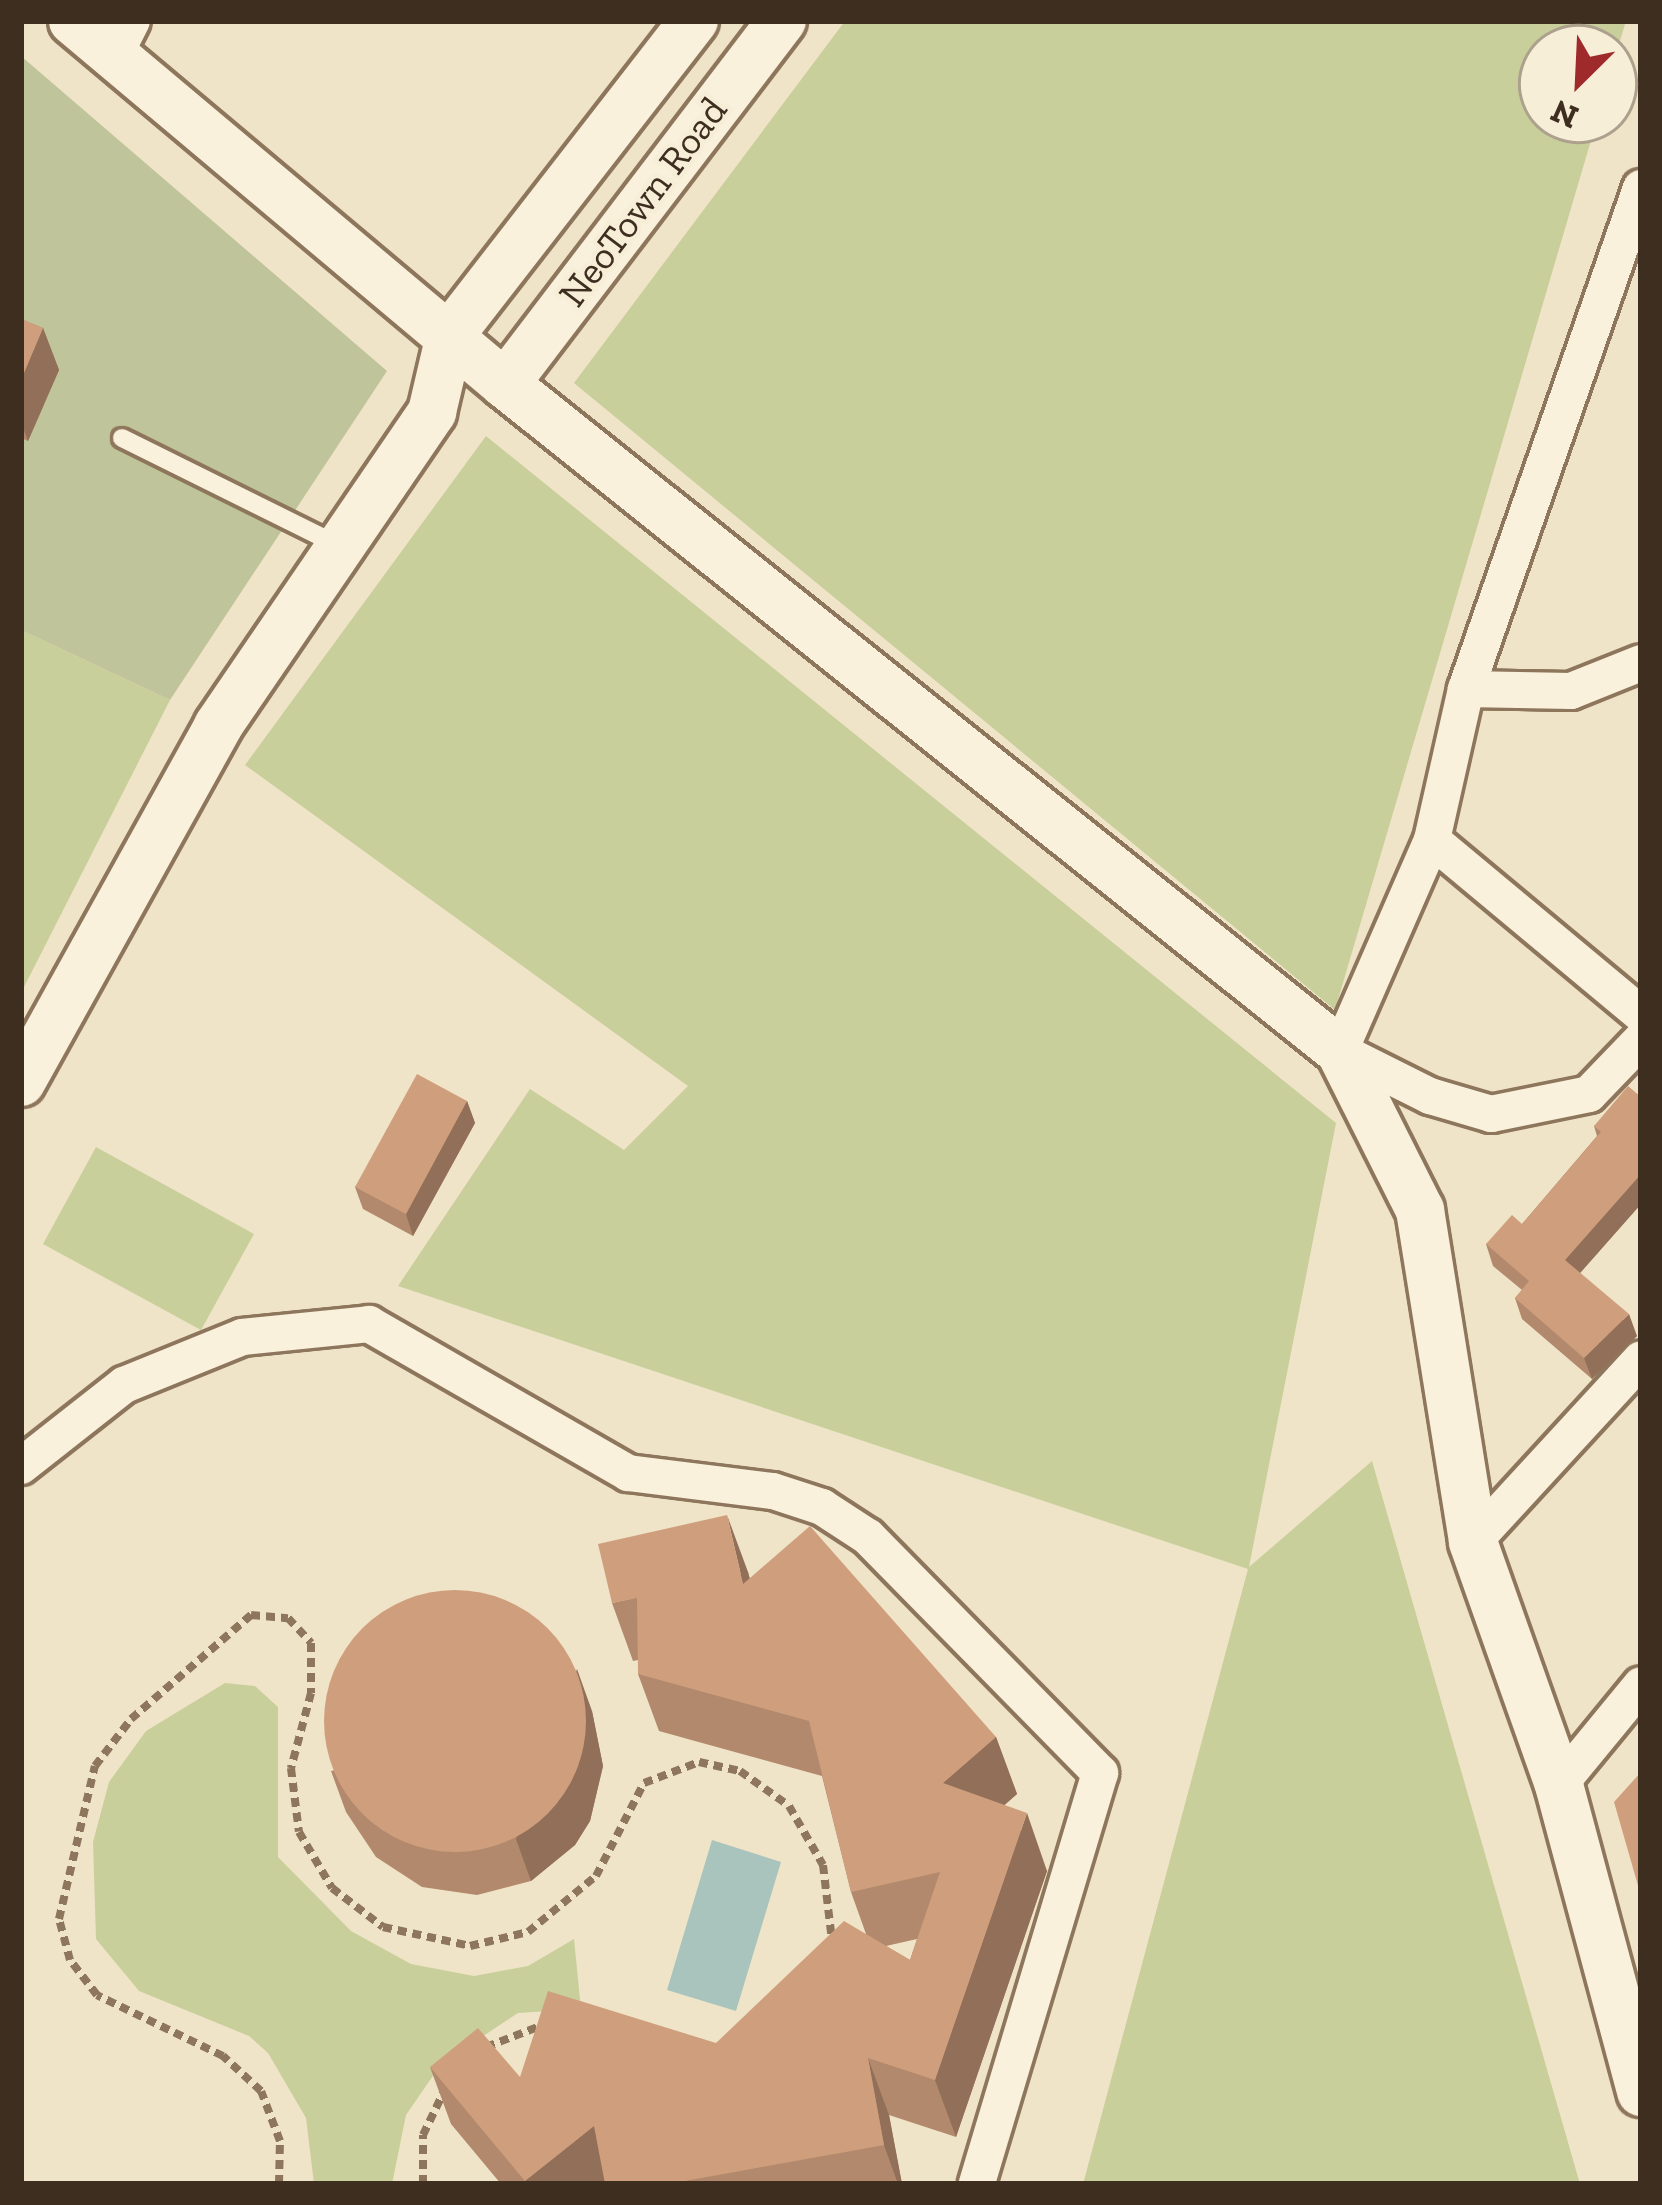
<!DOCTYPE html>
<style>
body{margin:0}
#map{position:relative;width:1662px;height:2205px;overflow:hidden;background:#f0e4c8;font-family:"Zilla Slab",serif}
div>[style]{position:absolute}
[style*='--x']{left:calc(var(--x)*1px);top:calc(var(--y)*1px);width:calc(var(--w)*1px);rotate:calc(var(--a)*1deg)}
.green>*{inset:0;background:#c9cf9b}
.cemetery>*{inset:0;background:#bfc49a}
.water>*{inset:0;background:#a9c4bc}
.path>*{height:8px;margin-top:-4px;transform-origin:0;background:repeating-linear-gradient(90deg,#8d765c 0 9px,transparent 0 15px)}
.roads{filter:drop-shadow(3px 0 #8d765c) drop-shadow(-3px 0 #8d765c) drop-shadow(0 3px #8d765c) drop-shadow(0 -3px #8d765c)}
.lane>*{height:18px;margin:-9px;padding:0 9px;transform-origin:9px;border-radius:9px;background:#faf1dc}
.street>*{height:36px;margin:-18px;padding:0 18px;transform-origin:18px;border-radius:18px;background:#faf1dc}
.secondary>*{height:48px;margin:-24px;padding:0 24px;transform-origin:24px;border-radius:24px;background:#faf1dc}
.wall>*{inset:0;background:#b2896c}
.shaded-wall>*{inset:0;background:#916f58}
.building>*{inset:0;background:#cf9f7d}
.round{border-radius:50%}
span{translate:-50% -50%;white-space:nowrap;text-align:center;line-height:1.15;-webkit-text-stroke:9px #f7eed8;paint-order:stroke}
.street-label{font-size:39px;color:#3d2e20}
.frame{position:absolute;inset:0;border:24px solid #3d2e20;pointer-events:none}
.north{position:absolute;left:1518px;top:24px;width:120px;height:120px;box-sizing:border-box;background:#f7eed8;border:3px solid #ada18e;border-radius:50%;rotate:204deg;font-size:33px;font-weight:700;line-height:48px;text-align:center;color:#3d2e20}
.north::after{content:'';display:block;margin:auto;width:42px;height:54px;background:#9e2a2b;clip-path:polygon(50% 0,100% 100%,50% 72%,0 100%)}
</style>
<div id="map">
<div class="green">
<div style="clip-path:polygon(845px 21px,1626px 21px,1614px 61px,1614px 48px,1542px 48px,1542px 120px,1597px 120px,1335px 1010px,574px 383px)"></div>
<div style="clip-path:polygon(486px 436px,1336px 1123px,1249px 1567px,1372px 1461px,1580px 2184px,1083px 2184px,1248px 1569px,398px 1286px,530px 1089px,624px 1150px,688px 1086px,245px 765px)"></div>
<div style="clip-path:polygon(21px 630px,170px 700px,21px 993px)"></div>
<div style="clip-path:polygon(96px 1147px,254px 1234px,201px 1330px,43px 1244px)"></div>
<div style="clip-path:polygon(225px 1683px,255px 1686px,278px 1707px,278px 1857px,351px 1931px,411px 1964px,474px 1976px,528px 1966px,574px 1939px,581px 2009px,518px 2013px,441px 2064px,406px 2115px,392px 2184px,314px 2184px,306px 2118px,268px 2053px,249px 2036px,139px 1991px,96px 1939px,93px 1842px,109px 1782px,146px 1731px)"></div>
</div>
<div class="cemetery">
<div style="clip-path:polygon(21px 56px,387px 371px,170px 700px,21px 630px)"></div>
</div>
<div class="water">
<div style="clip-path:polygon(712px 1840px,781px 1862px,736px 2011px,667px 1990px)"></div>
</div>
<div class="path">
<div style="--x:486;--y:2047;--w:61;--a:-21.1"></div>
<div style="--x:279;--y:2184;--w:43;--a:-88.7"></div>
<div style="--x:280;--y:2141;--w:53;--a:-110.8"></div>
<div style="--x:261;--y:2091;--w:52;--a:-137.4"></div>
<div style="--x:223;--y:2056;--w:140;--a:-154.2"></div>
<div style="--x:97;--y:1995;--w:44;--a:-127.6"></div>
<div style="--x:70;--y:1960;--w:42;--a:-105"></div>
<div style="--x:59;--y:1919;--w:157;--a:-76.8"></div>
<div style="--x:95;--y:1766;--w:59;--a:-52.5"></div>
<div style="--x:131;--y:1719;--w:159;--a:-40.9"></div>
<div style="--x:251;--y:1615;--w:37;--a:5"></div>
<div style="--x:288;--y:1618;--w:34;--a:47"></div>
<div style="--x:311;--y:1643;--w:50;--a:90"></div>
<div style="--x:311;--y:1693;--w:78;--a:104.9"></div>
<div style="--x:291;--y:1768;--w:64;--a:82.9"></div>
<div style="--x:299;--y:1832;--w:65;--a:59.5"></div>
<div style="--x:332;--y:1888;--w:64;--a:37.4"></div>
<div style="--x:383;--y:1927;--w:89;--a:12.3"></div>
<div style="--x:470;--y:1946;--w:60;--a:-13.6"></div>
<div style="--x:528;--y:1932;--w:88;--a:-39.5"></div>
<div style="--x:596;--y:1876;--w:105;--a:-62.7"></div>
<div style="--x:644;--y:1783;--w:59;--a:-20.9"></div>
<div style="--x:699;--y:1762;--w:42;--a:12.4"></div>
<div style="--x:740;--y:1771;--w:60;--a:35.5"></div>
<div style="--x:789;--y:1806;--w:68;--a:60"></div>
<div style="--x:823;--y:1865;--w:76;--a:83.2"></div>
<div style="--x:423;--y:2184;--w:49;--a:-90"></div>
<div style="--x:423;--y:2135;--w:53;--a:-64.4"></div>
</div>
<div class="roads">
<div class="lane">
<div style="--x:122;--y:438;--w:243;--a:26.4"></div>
</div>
<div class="street">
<div style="--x:115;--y:54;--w:37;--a:-63"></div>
<div style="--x:1641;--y:188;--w:531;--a:109.25"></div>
<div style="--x:1466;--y:689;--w:155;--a:102.7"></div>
<div style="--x:1432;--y:840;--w:230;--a:113.6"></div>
<div style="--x:1340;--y:1051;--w:101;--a:26.6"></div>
<div style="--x:1430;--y:1096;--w:64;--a:16.4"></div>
<div style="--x:1491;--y:1114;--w:100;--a:-11.5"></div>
<div style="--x:1589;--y:1094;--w:75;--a:-46.1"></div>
<div style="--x:1466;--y:689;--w:105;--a:1.1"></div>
<div style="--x:1571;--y:691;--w:75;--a:-21.8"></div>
<div style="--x:1432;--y:840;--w:272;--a:39.8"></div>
<div style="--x:21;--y:1466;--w:131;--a:-38.2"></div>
<div style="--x:124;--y:1385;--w:127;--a:-22.1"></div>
<div style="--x:242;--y:1337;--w:128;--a:-5.8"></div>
<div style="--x:369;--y:1324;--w:299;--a:29.9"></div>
<div style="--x:628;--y:1473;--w:146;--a:7.1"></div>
<div style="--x:773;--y:1491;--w:52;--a:18.1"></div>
<div style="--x:822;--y:1507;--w:55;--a:33.1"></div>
<div style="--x:868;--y:1537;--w:331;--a:45.5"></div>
<div style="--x:1100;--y:1773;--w:429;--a:106.7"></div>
<div style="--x:1473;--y:1542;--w:248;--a:-47.4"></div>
<div style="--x:1559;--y:1785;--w:129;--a:-50.6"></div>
</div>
<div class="secondary">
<div style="--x:73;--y:21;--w:564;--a:40.04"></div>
<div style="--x:505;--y:384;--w:1069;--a:38.62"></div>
<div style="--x:1340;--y:1051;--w:178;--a:63.3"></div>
<div style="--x:1420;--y:1210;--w:336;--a:80.9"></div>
<div style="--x:1473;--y:1542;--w:258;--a:70.5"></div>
<div style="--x:1559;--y:1785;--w:318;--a:75"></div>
<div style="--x:505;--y:384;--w:457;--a:-52.7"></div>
<div style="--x:21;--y:1082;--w:407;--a:-61"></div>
<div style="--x:218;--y:726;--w:380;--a:-55.7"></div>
<div style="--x:432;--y:412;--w:79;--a:-76.8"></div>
<div style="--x:450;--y:335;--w:398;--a:-52.2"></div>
</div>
</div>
<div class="wall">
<div style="clip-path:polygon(21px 319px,43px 328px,59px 370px,28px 441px,21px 438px)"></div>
<div style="clip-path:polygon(1641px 1097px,1641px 1204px,1580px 1273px,1637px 1336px,1592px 1379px,1522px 1319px,1515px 1298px,1522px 1290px,1493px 1266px,1486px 1244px,1522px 1224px,1597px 1136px,1594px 1126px)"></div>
<div style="clip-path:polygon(467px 1101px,475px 1123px,413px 1236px,363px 1209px,355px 1187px)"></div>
<div style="clip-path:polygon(evenodd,748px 1572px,750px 1579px,996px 1737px,1017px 1794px,1004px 1805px,1047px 1871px,956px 2137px,889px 2115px,902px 2184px,501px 2184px,451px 2124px,430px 2067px,520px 2077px,716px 2043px,866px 1934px,851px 1892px,822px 1776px,659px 1731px,638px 1674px,638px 1660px,633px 1661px,612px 1603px,748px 1572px,917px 1939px,910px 1960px,886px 1946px,917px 1939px)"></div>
<div style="clip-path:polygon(592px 1711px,603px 1766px,590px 1821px,575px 1845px,531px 1881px,477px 1895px,422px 1887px,376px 1857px,346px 1812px,331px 1771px)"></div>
</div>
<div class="shaded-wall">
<div style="clip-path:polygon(43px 328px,59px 370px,28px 441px,21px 422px,21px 380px)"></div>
<div style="clip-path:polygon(467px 1101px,475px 1123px,413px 1236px,406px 1214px)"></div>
<div style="clip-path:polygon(1641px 1174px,1641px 1204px,1573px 1281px,1565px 1260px)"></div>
<div style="clip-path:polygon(1629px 1314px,1637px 1336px,1592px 1379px,1584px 1358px)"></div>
<div style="clip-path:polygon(727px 1515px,748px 1572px,764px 1641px,743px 1584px)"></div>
<div style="clip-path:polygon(577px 1669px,592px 1711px,603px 1766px,590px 1821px,575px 1845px,531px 1881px,516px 1839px)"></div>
<div style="clip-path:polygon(996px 1737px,1017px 1794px,964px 1841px,943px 1783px)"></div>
<div style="clip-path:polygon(1027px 1813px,1047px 1871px,956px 2137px,935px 2080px)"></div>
<div style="clip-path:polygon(868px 2058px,889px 2115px,902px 2184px,898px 2184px,884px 2145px)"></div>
<div style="clip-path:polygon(594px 2126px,614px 2184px,526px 2184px,525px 2181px)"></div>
</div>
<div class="building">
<div style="clip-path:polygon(21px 319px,43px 328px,21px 380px)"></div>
<div style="clip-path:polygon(417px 1074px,467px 1101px,406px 1214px,355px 1187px)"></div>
<div style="clip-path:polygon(1628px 1086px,1641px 1097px,1641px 1174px,1565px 1260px,1629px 1314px,1584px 1358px,1515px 1298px,1529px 1281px,1486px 1244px,1512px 1215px,1522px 1224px,1601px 1132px,1594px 1126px)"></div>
<div style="clip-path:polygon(727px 1515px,743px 1584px,810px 1526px,996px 1737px,943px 1783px,1027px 1813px,935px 2080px,868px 2058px,884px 2145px,668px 2184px,605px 2184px,594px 2126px,525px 2181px,430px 2067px,478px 2028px,520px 2077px,548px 1991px,716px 2043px,844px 1921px,910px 1960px,940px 1872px,851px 1892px,809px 1721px,638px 1674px,637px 1598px,612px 1603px,598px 1544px)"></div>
<div class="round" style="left:324px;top:1590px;width:262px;height:262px"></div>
<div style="clip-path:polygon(1641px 1772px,1641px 1896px,1614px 1802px)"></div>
</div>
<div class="street-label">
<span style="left:643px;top:202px;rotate:-53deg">NeoTown Road</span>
</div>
<div class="frame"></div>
<div class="north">N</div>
</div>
